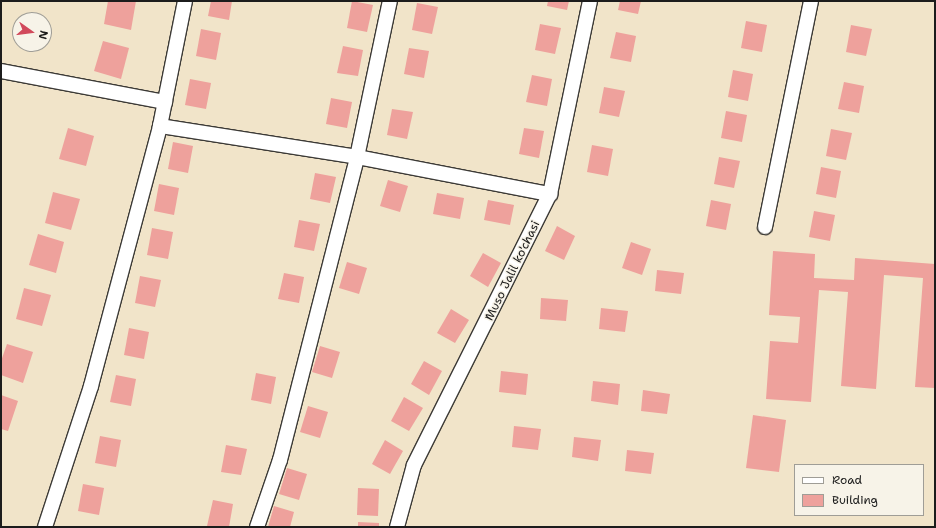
<!DOCTYPE html>
<style>
body{margin:0}
#map{position:relative;width:936px;height:528px;overflow:hidden;background:#f1e4c9;font-family:"Shantell Sans",sans-serif}
div>[style]{position:absolute}
[style*='--x']{left:calc(var(--x)*1px);top:calc(var(--y)*1px);width:calc(var(--w)*1px);rotate:calc(var(--a)*1deg)}
.building>*{inset:0;background:#eea19c}
.roads{filter:drop-shadow(1px 0 #3c3a36) drop-shadow(-1px 0 #3c3a36) drop-shadow(0 1px #3c3a36) drop-shadow(0 -1px #3c3a36)}
.minor>*{height:14px;margin:-7px;padding:0 7px;transform-origin:7px;border-radius:7px;background:#fff}
span{translate:-50% -50%;white-space:nowrap;text-align:center;line-height:1.15;-webkit-text-stroke:3px #f7f3e8;paint-order:stroke}
.street-label{font-size:12px;color:#1c1c1c}
.frame{position:absolute;inset:0;border:2px solid #1c1c1c;pointer-events:none}
.legend{position:absolute;left:794px;top:464px;width:130px;height:52px;box-sizing:border-box;background:#f7f3e8;border:1px solid #9f9d96;margin:0;padding:5px 7px;list-style:none;font-size:12px;color:#1c1c1c}
.legend li{display:flex;align-items:center;gap:8px;height:20px}
.legend b{width:20px;border:1px solid #9f9d96}
.north{position:absolute;left:12px;top:12px;width:40px;height:40px;box-sizing:border-box;background:#f7f3e8;border:1px solid #9f9d96;border-radius:50%;rotate:104deg;font-size:11px;font-weight:700;line-height:16px;text-align:center;color:#1c1c1c}
.north::after{content:'';display:block;margin:auto;width:14px;height:18px;background:#d1495b;clip-path:polygon(50% 0,100% 100%,50% 72%,0 100%)}
</style>
<div id="map">
<div class="building">
<div style="clip-path:polygon(108px 1px,136px 1px,131px 30px,104px 24px)"></div>
<div style="clip-path:polygon(211px 1px,232px 1px,229px 20px,208px 16px)"></div>
<div style="clip-path:polygon(352px 1px,373px 5px,367px 32px,347px 28px)"></div>
<div style="clip-path:polygon(548px 1px,569px 1px,567px 10px,547px 6px)"></div>
<div style="clip-path:polygon(620px 1px,641px 1px,638px 14px,618px 10px)"></div>
<div style="clip-path:polygon(417px 3px,438px 7px,432px 34px,412px 30px)"></div>
<div style="clip-path:polygon(746px 21px,767px 25px,762px 52px,741px 48px)"></div>
<div style="clip-path:polygon(540px 24px,561px 28px,555px 54px,535px 50px)"></div>
<div style="clip-path:polygon(851px 25px,872px 29px,866px 56px,846px 52px)"></div>
<div style="clip-path:polygon(201px 29px,221px 33px,216px 60px,196px 56px)"></div>
<div style="clip-path:polygon(616px 32px,636px 36px,631px 62px,610px 58px)"></div>
<div style="clip-path:polygon(103px 41px,129px 48px,121px 79px,94px 71px)"></div>
<div style="clip-path:polygon(343px 46px,363px 50px,358px 76px,337px 73px)"></div>
<div style="clip-path:polygon(409px 48px,429px 51px,424px 78px,404px 74px)"></div>
<div style="clip-path:polygon(733px 70px,753px 74px,748px 101px,728px 97px)"></div>
<div style="clip-path:polygon(532px 75px,552px 79px,547px 106px,526px 102px)"></div>
<div style="clip-path:polygon(190px 79px,211px 83px,206px 109px,185px 105px)"></div>
<div style="clip-path:polygon(844px 82px,864px 86px,859px 113px,838px 109px)"></div>
<div style="clip-path:polygon(604px 87px,625px 91px,619px 117px,599px 113px)"></div>
<div style="clip-path:polygon(331px 98px,352px 102px,347px 128px,326px 124px)"></div>
<div style="clip-path:polygon(392px 109px,413px 112px,407px 139px,387px 135px)"></div>
<div style="clip-path:polygon(726px 111px,747px 115px,742px 142px,721px 138px)"></div>
<div style="clip-path:polygon(68px 128px,94px 136px,86px 166px,59px 159px)"></div>
<div style="clip-path:polygon(524px 128px,544px 131px,539px 158px,519px 154px)"></div>
<div style="clip-path:polygon(831px 129px,852px 133px,846px 160px,826px 156px)"></div>
<div style="clip-path:polygon(173px 142px,193px 146px,188px 173px,168px 169px)"></div>
<div style="clip-path:polygon(592px 145px,613px 149px,608px 176px,587px 172px)"></div>
<div style="clip-path:polygon(719px 157px,740px 161px,734px 188px,714px 184px)"></div>
<div style="clip-path:polygon(821px 167px,841px 171px,836px 198px,816px 194px)"></div>
<div style="clip-path:polygon(315px 173px,336px 177px,330px 203px,310px 199px)"></div>
<div style="clip-path:polygon(388px 180px,408px 186px,400px 212px,380px 206px)"></div>
<div style="clip-path:polygon(159px 184px,179px 188px,174px 215px,154px 211px)"></div>
<div style="clip-path:polygon(53px 192px,80px 199px,71px 230px,45px 223px)"></div>
<div style="clip-path:polygon(437px 193px,464px 198px,460px 219px,433px 214px)"></div>
<div style="clip-path:polygon(488px 200px,514px 205px,510px 225px,484px 220px)"></div>
<div style="clip-path:polygon(711px 200px,731px 204px,726px 230px,706px 226px)"></div>
<div style="clip-path:polygon(814px 211px,835px 215px,830px 241px,809px 237px)"></div>
<div style="clip-path:polygon(299px 220px,320px 224px,314px 251px,294px 247px)"></div>
<div style="clip-path:polygon(557px 226px,575px 236px,564px 260px,545px 251px)"></div>
<div style="clip-path:polygon(152px 228px,173px 232px,168px 259px,147px 255px)"></div>
<div style="clip-path:polygon(38px 234px,64px 242px,56px 273px,29px 265px)"></div>
<div style="clip-path:polygon(631px 242px,651px 249px,642px 275px,622px 268px)"></div>
<div style="clip-path:polygon(773px 251px,815px 254px,814px 278px,854px 280px,855px 258px,935px 264px,935px 388px,915px 387px,923px 278px,884px 275px,876px 389px,841px 386px,848px 292px,819px 290px,811px 402px,766px 399px,770px 341px,798px 343px,800px 317px,769px 315px)"></div>
<div style="clip-path:polygon(483px 253px,501px 263px,488px 287px,470px 276px)"></div>
<div style="clip-path:polygon(347px 262px,367px 268px,359px 294px,339px 288px)"></div>
<div style="clip-path:polygon(657px 270px,684px 273px,681px 294px,655px 291px)"></div>
<div style="clip-path:polygon(284px 273px,304px 277px,299px 303px,278px 299px)"></div>
<div style="clip-path:polygon(140px 276px,161px 280px,155px 307px,135px 303px)"></div>
<div style="clip-path:polygon(24px 288px,51px 295px,42px 326px,16px 319px)"></div>
<div style="clip-path:polygon(541px 298px,568px 300px,566px 321px,540px 319px)"></div>
<div style="clip-path:polygon(601px 308px,628px 311px,625px 332px,599px 329px)"></div>
<div style="clip-path:polygon(451px 309px,469px 320px,455px 343px,437px 333px)"></div>
<div style="clip-path:polygon(129px 328px,149px 332px,144px 359px,124px 355px)"></div>
<div style="clip-path:polygon(7px 344px,33px 352px,23px 383px,1px 375px,1px 361px)"></div>
<div style="clip-path:polygon(320px 346px,340px 352px,332px 378px,312px 372px)"></div>
<div style="clip-path:polygon(424px 361px,442px 371px,429px 395px,411px 384px)"></div>
<div style="clip-path:polygon(501px 371px,528px 374px,526px 395px,499px 392px)"></div>
<div style="clip-path:polygon(256px 373px,276px 377px,271px 404px,251px 400px)"></div>
<div style="clip-path:polygon(116px 375px,136px 379px,131px 406px,110px 402px)"></div>
<div style="clip-path:polygon(593px 381px,620px 384px,618px 405px,591px 401px)"></div>
<div style="clip-path:polygon(643px 390px,670px 394px,667px 414px,641px 411px)"></div>
<div style="clip-path:polygon(1px 395px,18px 401px,8px 431px,1px 429px)"></div>
<div style="clip-path:polygon(404px 397px,423px 408px,409px 431px,391px 421px)"></div>
<div style="clip-path:polygon(308px 406px,328px 412px,320px 438px,300px 432px)"></div>
<div style="clip-path:polygon(753px 415px,786px 420px,779px 472px,746px 468px)"></div>
<div style="clip-path:polygon(514px 426px,541px 429px,538px 450px,512px 447px)"></div>
<div style="clip-path:polygon(100px 436px,121px 440px,116px 467px,95px 463px)"></div>
<div style="clip-path:polygon(574px 437px,601px 440px,598px 461px,572px 457px)"></div>
<div style="clip-path:polygon(385px 440px,403px 451px,390px 474px,372px 464px)"></div>
<div style="clip-path:polygon(226px 445px,247px 449px,241px 475px,221px 472px)"></div>
<div style="clip-path:polygon(627px 450px,654px 453px,651px 474px,625px 471px)"></div>
<div style="clip-path:polygon(287px 468px,307px 474px,299px 500px,279px 494px)"></div>
<div style="clip-path:polygon(83px 484px,104px 488px,99px 515px,78px 511px)"></div>
<div style="clip-path:polygon(358px 488px,379px 489px,378px 516px,357px 515px)"></div>
<div style="clip-path:polygon(213px 500px,233px 504px,229px 527px,207px 526px)"></div>
<div style="clip-path:polygon(274px 506px,294px 512px,290px 527px,268px 527px)"></div>
<div style="clip-path:polygon(358px 522px,379px 523px,379px 527px,358px 527px)"></div>
</div>
<div class="roads">
<div class="minor">
<div style="--x:1;--y:71;--w:167;--a:10.7"></div>
<div style="--x:160;--y:126;--w:199;--a:8.9"></div>
<div style="--x:357;--y:157;--w:197;--a:10.9"></div>
<div style="--x:765;--y:227;--w:231;--a:-78.5"></div>
<div style="--x:45;--y:527;--w:148;--a:-71.9"></div>
<div style="--x:91;--y:386;--w:269;--a:-75.1"></div>
<div style="--x:160;--y:126;--w:127;--a:-78.7"></div>
<div style="--x:257;--y:527;--w:71;--a:-71.1"></div>
<div style="--x:280;--y:460;--w:313;--a:-75.7"></div>
<div style="--x:357;--y:157;--w:159;--a:-78.1"></div>
<div style="--x:397;--y:527;--w:64;--a:-74.7"></div>
<div style="--x:414;--y:465;--w:303;--a:-63.4"></div>
<div style="--x:550;--y:194;--w:197;--a:-78.3"></div>
</div>
</div>
<div class="street-label">
<span style="left:513px;top:271px;rotate:-64deg">Muso Jalil ko'chasi</span>
</div>
<div class="frame"></div>
<ul class="legend">
<li><b style="height:5px;background:#fff"></b>Road</li>
<li><b style="height:11px;background:#eea19c"></b>Building</li>
</ul>
<div class="north">N</div>
</div>
